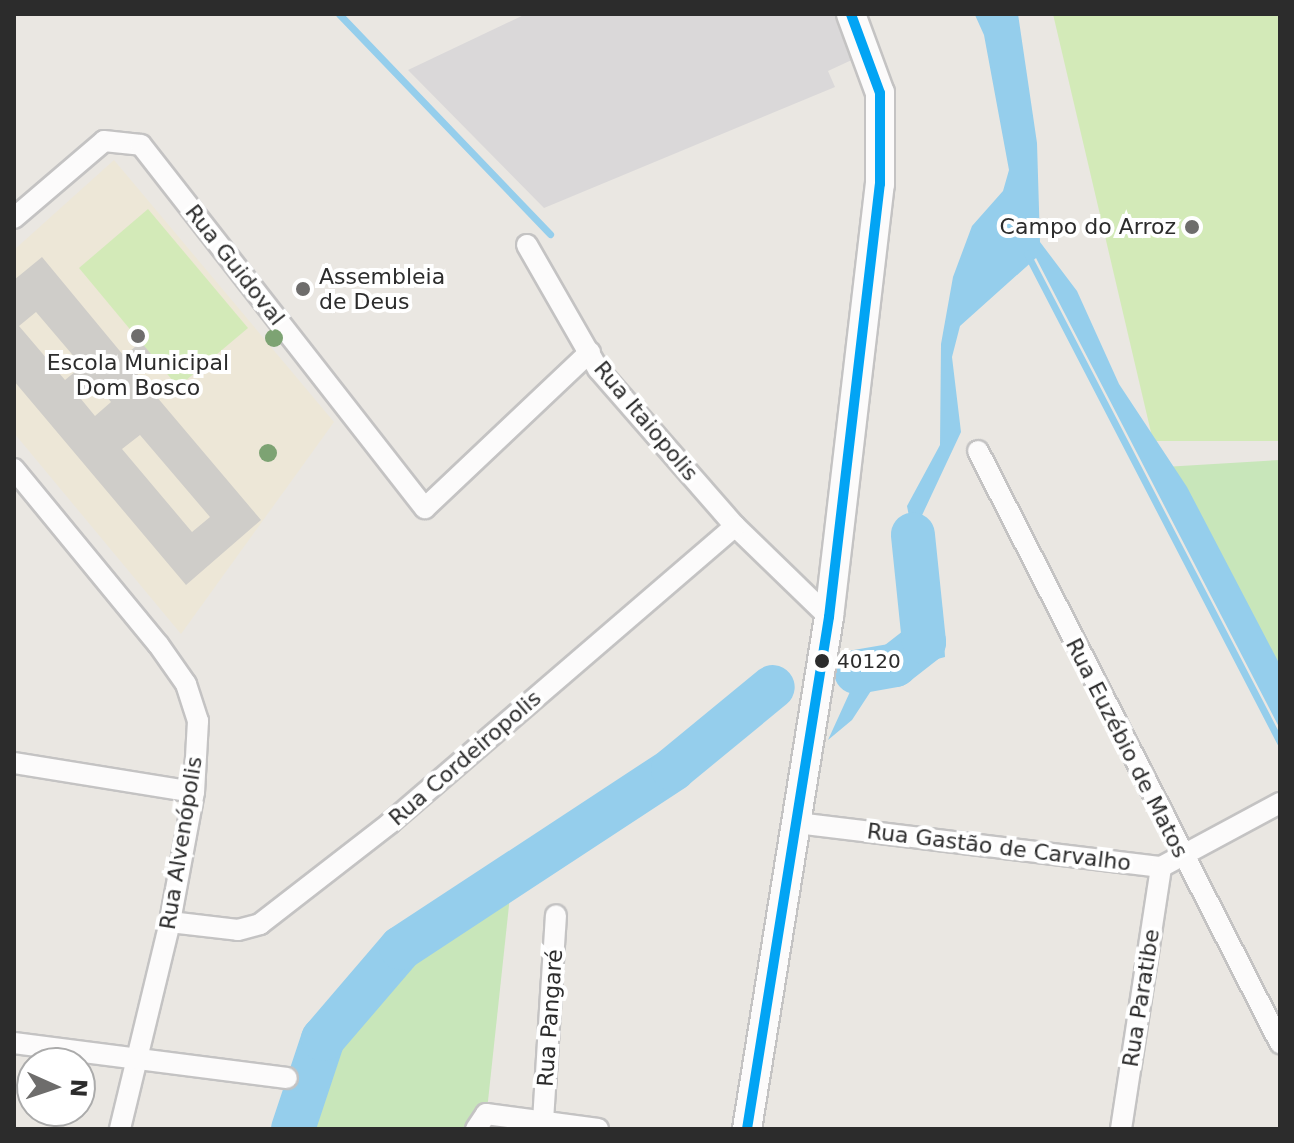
<!DOCTYPE html>
<meta charset="utf-8">
<style>
body{margin:0}
#map{position:relative;width:1294px;height:1143px;overflow:hidden;background:#eae7e2;font-family:"DejaVu Sans",sans-serif}
div>[style]{position:absolute}
[style*='--x']{left:calc(var(--x)*1px);top:calc(var(--y)*1px);width:calc(var(--w)*1px);rotate:calc(var(--a)*1deg)}
.industrial>*{inset:0;background:#dad8d9}
.education>*{inset:0;background:#ede7d7}
.green>*{inset:0;background:#c8e6ba}
.pitch>*{inset:0;background:#d3eab8}
.water>*{inset:0;background:#95ceec}
.stream>*{height:7px;margin:-3.5px;padding:0 3.5px;transform-origin:3.5px;border-radius:3.5px;background:#95ceec}
.river>*{height:44px;margin:-22px;padding:0 22px;transform-origin:22px;border-radius:22px;background:#95ceec}
.building>*{inset:0;background:#cfcdc9}
.roads{filter:drop-shadow(2px 0 #c4c3c3) drop-shadow(-2px 0 #c4c3c3) drop-shadow(0 2px #c4c3c3) drop-shadow(0 -2px #c4c3c3)}
.street>*{height:20px;margin:-10px;padding:0 10px;transform-origin:10px;border-radius:10px;background:#fcfbfb}
.secondary>*{height:28px;margin:-14px;padding:0 14px;transform-origin:14px;border-radius:14px;background:#fcfbfb}
.bus-1>*{height:10px;margin:-5px;padding:0 5px;transform-origin:5px;border-radius:5px;background:#02a4f4}
.trees>*{width:18px;height:18px;margin:-9px;border-radius:50%;background:#7da373}
.dots>*{width:22px;height:22px;translate:-50% -50%;box-sizing:border-box;border:4px solid #fff;border-radius:50%}
span{translate:-50% -50%;white-space:nowrap;text-align:center;line-height:1.15;-webkit-text-stroke:8px #fff;paint-order:stroke}
.bus-label{font-size:20px;color:#2c2c2c}
.left{translate:0 -50%;text-align:left}
.poi-label{font-size:22px;color:#2c2c2c}
.right{translate:-100% -50%;text-align:right}
.street-label{font-size:22px;color:#2c2c2c}
.frame{position:absolute;inset:0;border:16px solid #2c2c2c;pointer-events:none}
.north{position:absolute;left:16px;top:1047px;width:80px;height:80px;box-sizing:border-box;background:#fff;border:2px solid #ababab;border-radius:50%;rotate:93deg;font-size:22px;font-weight:700;line-height:32px;text-align:center;color:#2c2c2c}
.north::after{content:'';display:block;margin:auto;width:28px;height:36px;background:#6e6d6c;clip-path:polygon(50% 0,100% 100%,50% 72%,0 100%)}
</style>
<div id="map">
<div class="industrial">
<div style="clip-path:polygon(526px 14px,839px 14px,856px 58px,828px 71px,835px 87px,544px 208px,408px 70px)"></div>
</div>
<div class="education">
<div style="clip-path:polygon(114px 160px,334px 422px,181px 634px,14px 433px,14px 250px)"></div>
</div>
<div class="green">
<div style="clip-path:polygon(1280px 460px,1280px 699px,1164px 467px)"></div>
<div style="clip-path:polygon(510px 896px,485px 1129px,296px 1129px,306px 1078px,413px 965px)"></div>
</div>
<div class="pitch">
<div style="clip-path:polygon(1053px 14px,1280px 14px,1280px 441px,1153px 441px)"></div>
<div style="clip-path:polygon(148px 209px,248px 328px,178px 387px,79px 268px)"></div>
</div>
<div class="water">
<div style="clip-path:polygon(962px 14px,1018px 14px,1037px 143px,1040px 242px,1077px 291px,1119px 384px,1187px 487px,1280px 665px,1280px 729px,1036px 258px,960px 326px,952px 357px,961px 432px,917px 526px,942px 606px,945px 657px,882px 674px,852px 720px,828px 740px,864px 661px,916px 657px,930px 625px,907px 506px,940px 445px,941px 344px,953px 277px,972px 226px,1003px 191px,1009px 170px,984px 35px,975px 15px)"></div>
</div>
<div class="stream">
<div style="--x:339;--y:14;--w:305;--a:46.2"></div>
<div style="--x:1027;--y:254;--w:550;--a:62.6"></div>
</div>
<div class="river">
<div style="--x:856;--y:672;--w:40;--a:-10"></div>
<div style="--x:895;--y:665;--w:37;--a:-38"></div>
<div style="--x:924;--y:642;--w:108;--a:-95.9"></div>
<div style="--x:293;--y:1129;--w:95;--a:-71.6"></div>
<div style="--x:323;--y:1039;--w:120;--a:-49.4"></div>
<div style="--x:401;--y:948;--w:326;--a:-33.3"></div>
<div style="--x:673;--y:769;--w:129;--a:-39.4"></div>
</div>
<div class="building">
<div style="clip-path:polygon(evenodd,42px 257px,124px 356px,141px 342px,151px 354px,134px 370px,261px 520px,186px 585px,14px 381px,14px 280px,42px 257px,36px 312px,82px 366px,65px 380px,19px 326px,36px 312px,42px 257px,97px 385px,111px 402px,95px 416px,81px 399px,97px 385px,42px 257px,140px 435px,210px 517px,192px 532px,122px 449px,140px 435px)"></div>
</div>
<div class="roads">
<div class="street">
<div style="--x:14;--y:218;--w:118;--a:-40.5"></div>
<div style="--x:104;--y:141;--w:37;--a:6"></div>
<div style="--x:141;--y:145;--w:461;--a:52"></div>
<div style="--x:425;--y:508;--w:227;--a:-43.4"></div>
<div style="--x:527;--y:245;--w:143;--a:60.2"></div>
<div style="--x:598;--y:369;--w:208;--a:48.9"></div>
<div style="--x:735;--y:526;--w:131;--a:44.1"></div>
<div style="--x:978;--y:451;--w:665;--a:62.97"></div>
<div style="--x:14;--y:469;--w:227;--a:50.6"></div>
<div style="--x:158;--y:644;--w:49;--a:55"></div>
<div style="--x:186;--y:684;--w:39;--a:72"></div>
<div style="--x:198;--y:721;--w:71;--a:93.2"></div>
<div style="--x:194;--y:792;--w:132;--a:100.5"></div>
<div style="--x:170;--y:922;--w:213;--a:103.6"></div>
<div style="--x:14;--y:763;--w:182;--a:9.2"></div>
<div style="--x:797;--y:823;--w:367;--a:6.9"></div>
<div style="--x:1161;--y:867;--w:135;--a:-28.3"></div>
<div style="--x:170;--y:922;--w:68;--a:6.7"></div>
<div style="--x:238;--y:930;--w:23;--a:-15"></div>
<div style="--x:260;--y:924;--w:165;--a:-37.8"></div>
<div style="--x:390;--y:823;--w:455;--a:-40.7"></div>
<div style="--x:14;--y:1043;--w:275;--a:7.3"></div>
<div style="--x:543;--y:1121;--w:206;--a:-86.4"></div>
<div style="--x:476;--y:1129;--w:18;--a:-56"></div>
<div style="--x:486;--y:1114;--w:113;--a:7.6"></div>
<div style="--x:1121;--y:1129;--w:265;--a:-81.3"></div>
</div>
<div class="secondary">
<div style="--x:747;--y:1129;--w:519;--a:-80.9"></div>
<div style="--x:829;--y:617;--w:436;--a:-83.3"></div>
<div style="--x:880;--y:184;--w:91;--a:-90"></div>
<div style="--x:880;--y:93;--w:84;--a:-110.2"></div>
</div>
</div>
<div class="bus-1">
<div style="--x:747;--y:1129;--w:519;--a:-80.9"></div>
<div style="--x:829;--y:617;--w:436;--a:-83.3"></div>
<div style="--x:880;--y:184;--w:91;--a:-90"></div>
<div style="--x:880;--y:93;--w:84;--a:-110.2"></div>
</div>
<div class="trees">
<div style="left:274px;top:338px"></div>
<div style="left:268px;top:453px"></div>
</div>
<div class="dots">
<div style="left:1192px;top:227px;background:#6e6d6c"></div>
<div style="left:303px;top:289px;background:#6e6d6c"></div>
<div style="left:138px;top:336px;background:#6e6d6c"></div>
<div style="left:822px;top:661px;background:#2c2c2c"></div>
</div>
<div class="bus-label">
<span class="left" style="left:837px;top:661px">40120</span>
</div>
<div class="poi-label">
<span class="right" style="left:1176px;top:227px">Campo do Arroz</span>
<span class="left" style="left:319px;top:289px">Assembleia<br>de Deus</span>
<span style="left:138px;top:375px">Escola Municipal<br>Dom Bosco</span>
</div>
<div class="street-label">
<span style="left:235px;top:265px;rotate:52deg">Rua Guidoval</span>
<span style="left:646px;top:421px;rotate:50deg">Rua Itaiopolis</span>
<span style="left:1127px;top:748px;rotate:63deg">Rua Euzébio de Matos</span>
<span style="left:465px;top:758px;rotate:-41deg">Rua Cordeiropolis</span>
<span style="left:181px;top:843px;rotate:-81deg">Rua Alvenópolis</span>
<span style="left:999px;top:847px;rotate:7deg">Rua Gastão de Carvalho</span>
<span style="left:1141px;top:998px;rotate:-81deg">Rua Paratibe</span>
<span style="left:550px;top:1018px;rotate:-86deg">Rua Pangaré</span>
</div>
<div class="frame"></div>
<div class="north">N</div>
</div>
